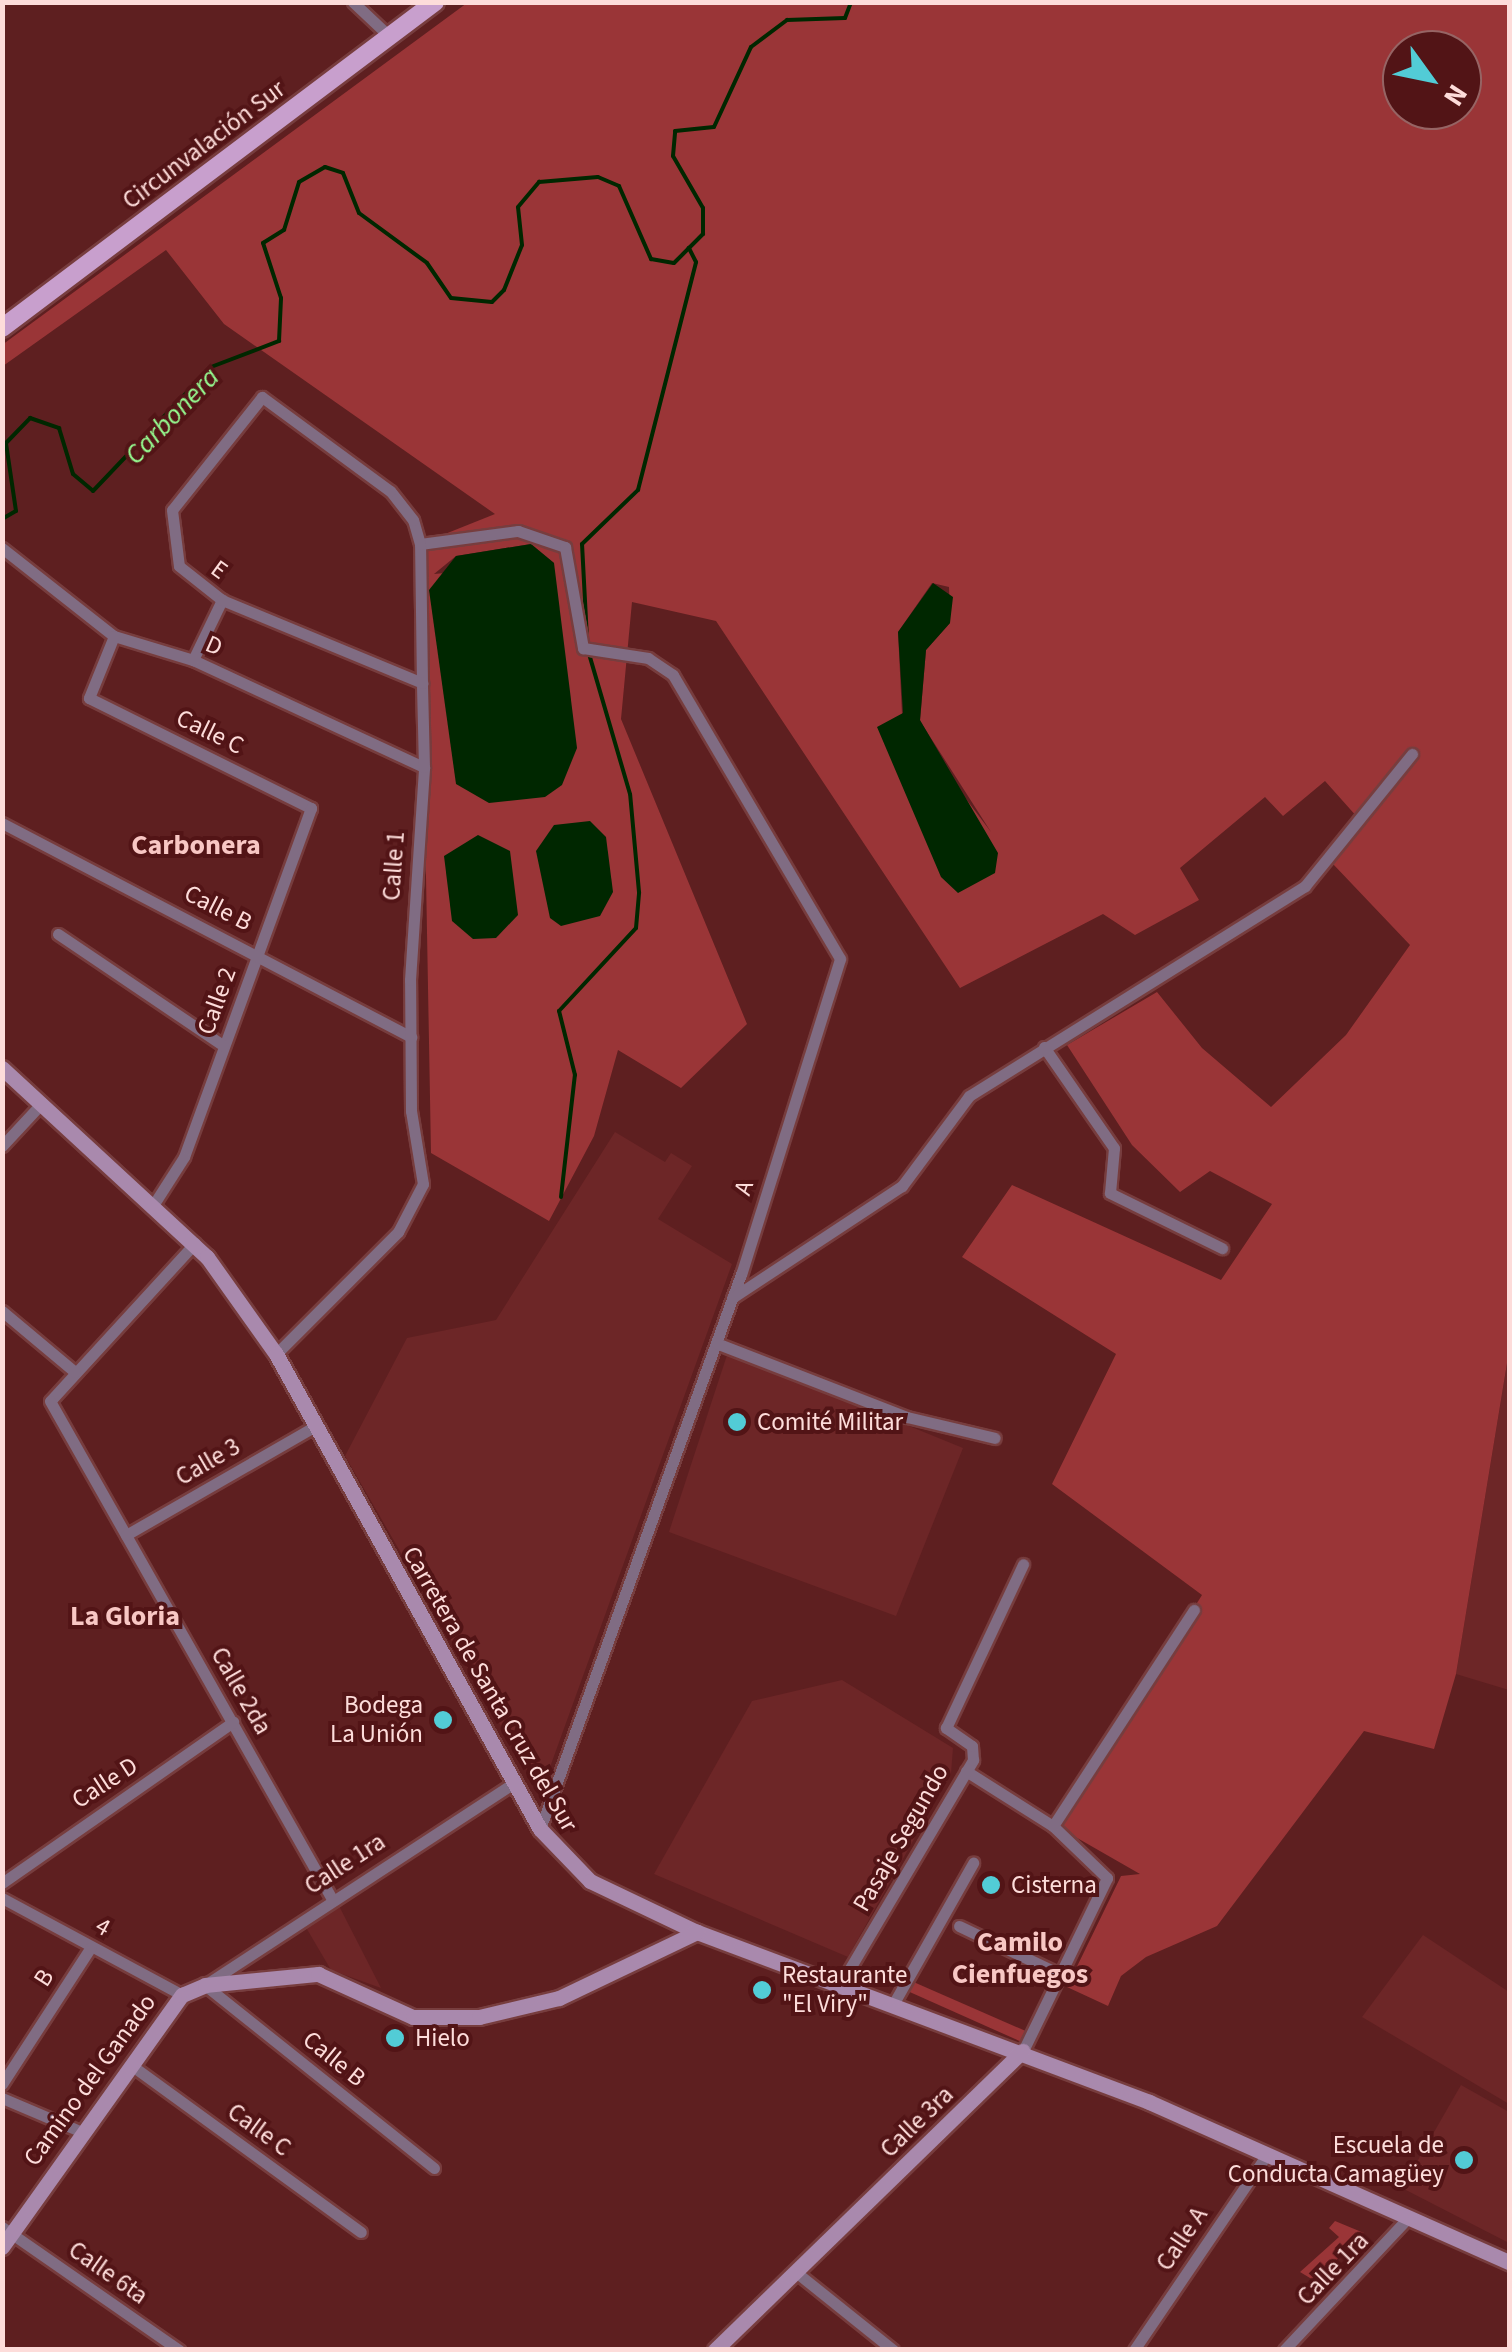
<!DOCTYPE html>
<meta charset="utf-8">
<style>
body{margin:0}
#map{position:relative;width:1512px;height:2352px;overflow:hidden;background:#5e1f20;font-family:"Source Sans 3",sans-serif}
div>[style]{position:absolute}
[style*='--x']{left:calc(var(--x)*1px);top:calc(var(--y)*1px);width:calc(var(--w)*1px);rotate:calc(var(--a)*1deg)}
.built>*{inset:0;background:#6d2627}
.green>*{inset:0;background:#9a3537}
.water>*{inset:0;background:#002700}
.stream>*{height:4px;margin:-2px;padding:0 2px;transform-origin:2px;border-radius:2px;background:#002700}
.roads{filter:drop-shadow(2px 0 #773d3e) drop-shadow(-2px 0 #773d3e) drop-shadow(0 2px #773d3e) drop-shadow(0 -2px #773d3e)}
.street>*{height:11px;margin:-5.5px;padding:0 5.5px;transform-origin:5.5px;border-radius:5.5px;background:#806c83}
.secondary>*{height:15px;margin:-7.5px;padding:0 7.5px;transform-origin:7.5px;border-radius:7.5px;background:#a989ad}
.primary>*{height:18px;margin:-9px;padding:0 9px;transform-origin:9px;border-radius:9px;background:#c89fcd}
.dots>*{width:28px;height:28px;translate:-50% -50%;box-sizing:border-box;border:5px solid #521416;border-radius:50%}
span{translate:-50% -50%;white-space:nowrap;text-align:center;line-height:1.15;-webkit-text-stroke:8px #521416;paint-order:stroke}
.street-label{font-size:25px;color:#fddcda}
.poi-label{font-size:25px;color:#fddcda}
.left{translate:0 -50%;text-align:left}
.right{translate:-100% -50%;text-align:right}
.water-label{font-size:28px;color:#96fb90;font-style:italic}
.neighbourhood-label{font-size:28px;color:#f8c7c4;font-weight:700}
.frame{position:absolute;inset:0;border:5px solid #fddcda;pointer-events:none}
.north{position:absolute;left:1382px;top:30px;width:100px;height:100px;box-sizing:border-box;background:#521416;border:2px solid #966464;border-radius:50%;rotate:123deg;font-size:28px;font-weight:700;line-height:40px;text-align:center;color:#fddcda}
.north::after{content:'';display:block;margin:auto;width:35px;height:45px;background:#52ccd6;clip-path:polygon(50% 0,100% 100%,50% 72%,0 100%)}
</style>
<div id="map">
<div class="built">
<div style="clip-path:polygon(615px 1132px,665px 1162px,671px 1153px,692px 1166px,658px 1219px,732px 1264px,545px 1781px,535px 1785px,345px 1456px,407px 1338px,496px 1320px)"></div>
<div style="clip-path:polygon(1509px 1351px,1509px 1690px,1456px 1674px)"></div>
<div style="clip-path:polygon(728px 1352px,963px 1448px,896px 1616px,669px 1532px)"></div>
<div style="clip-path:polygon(842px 1680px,953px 1748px,951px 1773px,848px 1957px,654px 1874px,752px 1701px)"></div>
<div style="clip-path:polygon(337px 1902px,381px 1988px,331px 1970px,304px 1924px)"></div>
<div style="clip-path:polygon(1423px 1935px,1509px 1992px,1509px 2104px,1362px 2017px)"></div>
<div style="clip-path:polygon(1461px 2085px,1509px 2112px,1509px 2243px,1402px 2188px)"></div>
</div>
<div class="green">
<div style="clip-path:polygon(evenodd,467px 3px,1509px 3px,1509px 1351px,1456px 1674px,1434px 1749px,1364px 1731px,1217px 1926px,1146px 1957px,1121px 1976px,1108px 2006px,1067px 1987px,1121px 1876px,1140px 1874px,1058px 1827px,1202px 1595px,1052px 1484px,1116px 1354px,962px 1257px,1012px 1185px,1221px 1280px,1272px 1204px,1210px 1171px,1180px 1192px,1132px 1145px,1067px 1045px,1157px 992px,1202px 1048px,1271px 1107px,1346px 1035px,1410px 945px,1333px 864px,1358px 818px,1325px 781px,1283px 816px,1265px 797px,1180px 868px,1199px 900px,1135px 935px,1103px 914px,960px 988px,716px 621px,632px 602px,621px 719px,747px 1024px,681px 1088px,618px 1050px,594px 1136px,549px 1221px,431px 1153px,420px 544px,495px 514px,224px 324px,166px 250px,3px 366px,2px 345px,467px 3px,1402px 50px,1462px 50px,1462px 110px,1402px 110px,1402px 50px,467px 3px,531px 544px,554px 563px,434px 574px,456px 556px,531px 544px,467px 3px,932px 583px,949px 587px,950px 623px,926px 650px,920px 721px,991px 832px,902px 714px,898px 632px,932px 583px)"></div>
<div style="clip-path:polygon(909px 1980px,1028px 2032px,1024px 2043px,903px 1989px)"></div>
<div style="clip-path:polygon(1335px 2221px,1364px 2233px,1315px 2281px,1300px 2272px,1339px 2237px,1329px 2228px)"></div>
</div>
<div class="water">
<div style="clip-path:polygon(531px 544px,554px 563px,577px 748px,562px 785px,545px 797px,489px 803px,456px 784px,429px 590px,456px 556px)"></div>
<div style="clip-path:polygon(933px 583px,953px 597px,950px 623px,926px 650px,920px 720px,998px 853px,995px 873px,958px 893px,941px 877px,877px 727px,903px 713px,898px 632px)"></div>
<div style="clip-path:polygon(590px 821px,606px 837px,613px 892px,600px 916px,561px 926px,550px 918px,536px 851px,554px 825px)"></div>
<div style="clip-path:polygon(478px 835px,510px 851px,518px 915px,496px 938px,473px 939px,452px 921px,444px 856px)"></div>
</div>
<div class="stream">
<div style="--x:2;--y:519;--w:16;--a:-30"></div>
<div style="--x:16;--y:511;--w:69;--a:-98.4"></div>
<div style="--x:6;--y:443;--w:35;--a:-46"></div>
<div style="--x:30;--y:418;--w:31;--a:19"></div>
<div style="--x:59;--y:428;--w:48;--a:73.1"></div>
<div style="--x:73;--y:474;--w:26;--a:40"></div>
<div style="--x:93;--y:491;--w:171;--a:-46.4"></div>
<div style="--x:211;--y:367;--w:73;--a:-20.9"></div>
<div style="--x:279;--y:341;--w:43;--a:-87.3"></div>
<div style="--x:281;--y:298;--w:58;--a:-108.1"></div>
<div style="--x:263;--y:243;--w:25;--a:-32"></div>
<div style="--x:284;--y:230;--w:50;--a:-72.6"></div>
<div style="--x:299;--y:182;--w:30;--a:-30"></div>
<div style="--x:325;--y:167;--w:19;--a:18"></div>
<div style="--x:343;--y:173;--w:43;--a:68.2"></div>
<div style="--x:359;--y:213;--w:84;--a:36.3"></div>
<div style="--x:427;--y:263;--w:42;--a:55.6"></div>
<div style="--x:451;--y:298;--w:41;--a:5.6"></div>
<div style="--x:492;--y:302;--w:17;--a:-45"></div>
<div style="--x:504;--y:290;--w:48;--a:-68.2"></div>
<div style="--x:522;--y:245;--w:38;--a:-96"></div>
<div style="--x:518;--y:207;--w:33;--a:-50"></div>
<div style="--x:539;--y:182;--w:59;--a:-4.8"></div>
<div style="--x:598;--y:177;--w:23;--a:23"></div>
<div style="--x:619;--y:186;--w:80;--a:66.3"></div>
<div style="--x:651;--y:259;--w:23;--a:10"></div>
<div style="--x:674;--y:263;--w:41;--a:-45"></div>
<div style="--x:703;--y:234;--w:26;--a:-90"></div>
<div style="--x:703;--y:208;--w:60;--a:-120"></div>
<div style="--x:673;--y:156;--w:25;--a:-85"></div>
<div style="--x:675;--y:131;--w:39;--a:-6"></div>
<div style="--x:714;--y:127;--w:88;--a:-65.2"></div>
<div style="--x:751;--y:47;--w:45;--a:-36.9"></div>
<div style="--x:787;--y:20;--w:58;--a:-2"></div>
<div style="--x:845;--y:18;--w:17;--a:-69"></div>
<div style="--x:587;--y:639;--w:95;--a:-93"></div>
<div style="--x:582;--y:544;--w:78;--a:-44"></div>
<div style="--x:638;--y:490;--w:235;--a:-75.7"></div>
<div style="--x:696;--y:262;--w:16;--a:-117"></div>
<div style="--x:561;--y:1197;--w:123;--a:-83.5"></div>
<div style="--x:575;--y:1075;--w:66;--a:-104"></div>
<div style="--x:559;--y:1011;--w:113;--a:-47.1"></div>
<div style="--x:636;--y:928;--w:36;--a:-85"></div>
<div style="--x:639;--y:892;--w:98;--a:-95.2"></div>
<div style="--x:630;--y:794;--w:146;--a:-106.3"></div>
</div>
<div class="roads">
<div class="street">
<div style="--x:353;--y:2;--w:50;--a:43.4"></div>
<div style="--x:420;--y:544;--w:99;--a:-7.6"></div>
<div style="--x:518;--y:531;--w:50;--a:18.8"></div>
<div style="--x:565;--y:547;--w:103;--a:79.9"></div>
<div style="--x:583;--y:648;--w:66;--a:8.7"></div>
<div style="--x:648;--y:658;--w:30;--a:34"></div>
<div style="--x:673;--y:675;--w:329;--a:59.5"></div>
<div style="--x:840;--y:959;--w:330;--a:107.4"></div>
<div style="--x:741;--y:1274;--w:590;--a:109.91"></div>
<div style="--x:2;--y:548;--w:142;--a:38.2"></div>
<div style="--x:114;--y:636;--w:83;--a:16.9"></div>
<div style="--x:193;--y:660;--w:255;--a:24.9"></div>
<div style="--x:114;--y:636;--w:67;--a:112"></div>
<div style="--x:89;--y:698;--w:248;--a:26.4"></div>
<div style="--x:311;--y:808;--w:371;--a:110"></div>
<div style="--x:184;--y:1157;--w:56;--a:122.6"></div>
<div style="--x:193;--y:660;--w:67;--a:-64.2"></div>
<div style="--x:2;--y:823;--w:462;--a:27.6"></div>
<div style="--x:58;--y:934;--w:200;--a:34"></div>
<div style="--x:1044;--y:1047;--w:123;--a:55.3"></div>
<div style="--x:1114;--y:1148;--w:45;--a:95.1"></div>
<div style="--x:1110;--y:1193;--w:125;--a:26.2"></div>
<div style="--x:2;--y:1146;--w:59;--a:-47.1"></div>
<div style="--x:195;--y:1243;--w:214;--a:132.5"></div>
<div style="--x:50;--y:1401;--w:572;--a:60.48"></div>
<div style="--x:732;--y:1298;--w:204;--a:-33.4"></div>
<div style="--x:902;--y:1186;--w:112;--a:-53.3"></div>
<div style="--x:969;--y:1096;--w:396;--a:-32"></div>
<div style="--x:1305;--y:886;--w:170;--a:-51"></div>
<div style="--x:2;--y:1311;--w:95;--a:39.9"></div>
<div style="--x:716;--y:1343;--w:205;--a:21.2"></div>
<div style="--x:907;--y:1417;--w:90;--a:13.4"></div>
<div style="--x:276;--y:1354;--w:173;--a:-45"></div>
<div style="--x:398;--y:1232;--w:54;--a:-62.5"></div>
<div style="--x:423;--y:1184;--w:74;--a:-99.3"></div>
<div style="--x:411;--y:1111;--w:131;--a:-90.4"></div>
<div style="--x:410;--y:980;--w:213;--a:-86.2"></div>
<div style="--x:424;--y:767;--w:84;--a:-91.4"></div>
<div style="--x:422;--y:683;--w:139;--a:-90.8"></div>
<div style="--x:420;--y:544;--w:25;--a:-106"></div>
<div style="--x:413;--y:520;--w:37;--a:-128"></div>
<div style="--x:390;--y:491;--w:159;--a:-143.7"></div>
<div style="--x:262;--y:397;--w:144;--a:128.5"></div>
<div style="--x:172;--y:510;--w:56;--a:82.9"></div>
<div style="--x:179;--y:566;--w:55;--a:38.3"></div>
<div style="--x:222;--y:600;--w:217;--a:22.5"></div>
<div style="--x:126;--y:1535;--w:215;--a:-29.9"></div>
<div style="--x:966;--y:1771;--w:103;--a:32.3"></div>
<div style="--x:1053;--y:1826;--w:75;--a:43.9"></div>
<div style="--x:1107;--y:1878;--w:192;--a:115.9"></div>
<div style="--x:1053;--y:1826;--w:258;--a:-56.9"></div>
<div style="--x:2;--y:1883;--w:282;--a:-34.9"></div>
<div style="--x:2;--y:1898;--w:204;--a:28.3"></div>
<div style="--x:959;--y:1926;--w:119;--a:25.5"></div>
<div style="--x:843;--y:1980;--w:256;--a:-59.4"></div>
<div style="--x:973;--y:1760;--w:14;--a:-94"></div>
<div style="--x:972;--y:1746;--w:32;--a:-145"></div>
<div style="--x:946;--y:1728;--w:181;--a:-64.8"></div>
<div style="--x:895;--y:2001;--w:159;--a:-60.5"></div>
<div style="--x:131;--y:2065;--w:284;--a:36"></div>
<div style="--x:2;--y:2084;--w:163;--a:-57"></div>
<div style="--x:2;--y:2098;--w:87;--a:23"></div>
<div style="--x:434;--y:2168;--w:293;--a:-141.4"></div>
<div style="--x:205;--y:1985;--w:367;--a:-33.2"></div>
<div style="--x:2;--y:2227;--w:216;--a:34.8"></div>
<div style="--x:797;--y:2273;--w:123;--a:38.7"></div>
<div style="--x:1134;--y:2350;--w:237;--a:-55.8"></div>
<div style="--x:1284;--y:2350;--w:183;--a:-46.8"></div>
</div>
<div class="secondary">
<div style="--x:2;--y:1068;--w:279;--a:42.7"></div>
<div style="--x:207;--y:1257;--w:119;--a:54.6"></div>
<div style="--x:276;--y:1354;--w:543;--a:60.94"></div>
<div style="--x:540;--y:1829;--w:72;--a:46.1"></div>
<div style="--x:590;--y:1881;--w:119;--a:25.5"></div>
<div style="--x:697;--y:1932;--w:483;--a:20.6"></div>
<div style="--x:1149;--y:2102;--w:395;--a:24"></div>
<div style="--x:2;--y:2247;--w:310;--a:-54.5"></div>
<div style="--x:182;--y:1995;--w:25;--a:-23"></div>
<div style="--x:205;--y:1985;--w:114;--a:-5.6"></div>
<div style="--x:318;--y:1974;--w:104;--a:24.4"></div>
<div style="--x:413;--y:2017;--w:66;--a:0"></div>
<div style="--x:479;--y:2017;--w:82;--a:-13.4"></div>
<div style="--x:559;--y:1998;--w:153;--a:-25.6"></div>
<div style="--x:715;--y:2350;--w:429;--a:-44.2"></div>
</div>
<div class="primary">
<div style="--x:2;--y:328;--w:542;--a:-36.98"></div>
</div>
</div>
<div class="dots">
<div style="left:737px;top:1422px;background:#52ccd6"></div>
<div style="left:443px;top:1720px;background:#52ccd6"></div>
<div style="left:991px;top:1885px;background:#52ccd6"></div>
<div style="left:762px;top:1990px;background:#52ccd6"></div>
<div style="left:395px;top:2038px;background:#52ccd6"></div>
<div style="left:1464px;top:2160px;background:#52ccd6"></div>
</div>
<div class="street-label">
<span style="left:204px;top:145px;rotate:-37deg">Circunvalación Sur</span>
<span style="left:219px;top:570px;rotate:36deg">E</span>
<span style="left:214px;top:646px;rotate:24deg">D</span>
<span style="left:210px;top:732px;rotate:26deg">Calle C</span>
<span style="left:394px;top:866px;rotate:-86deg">Calle 1</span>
<span style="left:218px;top:908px;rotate:27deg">Calle B</span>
<span style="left:217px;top:1001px;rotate:-70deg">Calle 2</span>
<span style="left:744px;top:1188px;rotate:-72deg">A</span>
<span style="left:208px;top:1462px;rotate:-30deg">Calle 3</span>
<span style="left:490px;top:1689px;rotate:60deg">Carretera de Santa Cruz del Sur</span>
<span style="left:241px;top:1691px;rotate:60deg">Calle 2da</span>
<span style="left:105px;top:1783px;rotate:-33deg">Calle D</span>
<span style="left:901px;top:1838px;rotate:-60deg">Pasaje Segundo</span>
<span style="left:345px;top:1864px;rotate:-33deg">Calle 1ra</span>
<span style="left:103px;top:1927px;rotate:29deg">4</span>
<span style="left:44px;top:1978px;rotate:-57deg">B</span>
<span style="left:334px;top:2059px;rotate:39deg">Calle B</span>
<span style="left:90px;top:2080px;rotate:-54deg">Camino del Ganado</span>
<span style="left:917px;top:2122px;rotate:-44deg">Calle 3ra</span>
<span style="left:259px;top:2130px;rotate:36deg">Calle C</span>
<span style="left:1182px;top:2239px;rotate:-56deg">Calle A</span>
<span style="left:1333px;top:2269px;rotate:-46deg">Calle 1ra</span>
<span style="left:108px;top:2273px;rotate:35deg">Calle 6ta</span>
</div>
<div class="poi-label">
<span class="left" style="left:757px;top:1422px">Comité Militar</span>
<span class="right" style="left:423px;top:1720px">Bodega<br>La Unión</span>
<span class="left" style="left:1011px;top:1885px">Cisterna</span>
<span class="left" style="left:782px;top:1990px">Restaurante<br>"El Viry"</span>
<span class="left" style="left:415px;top:2038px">Hielo</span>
<span class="right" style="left:1444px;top:2160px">Escuela de<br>Conducta Camagüey</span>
</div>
<div class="water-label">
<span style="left:172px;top:416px;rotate:-46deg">Carbonera</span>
</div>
<div class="neighbourhood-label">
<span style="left:196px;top:845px">Carbonera</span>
<span style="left:125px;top:1616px">La Gloria</span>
<span style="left:1020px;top:1958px">Camilo<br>Cienfuegos</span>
</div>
<div class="frame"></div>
<div class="north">N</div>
</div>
